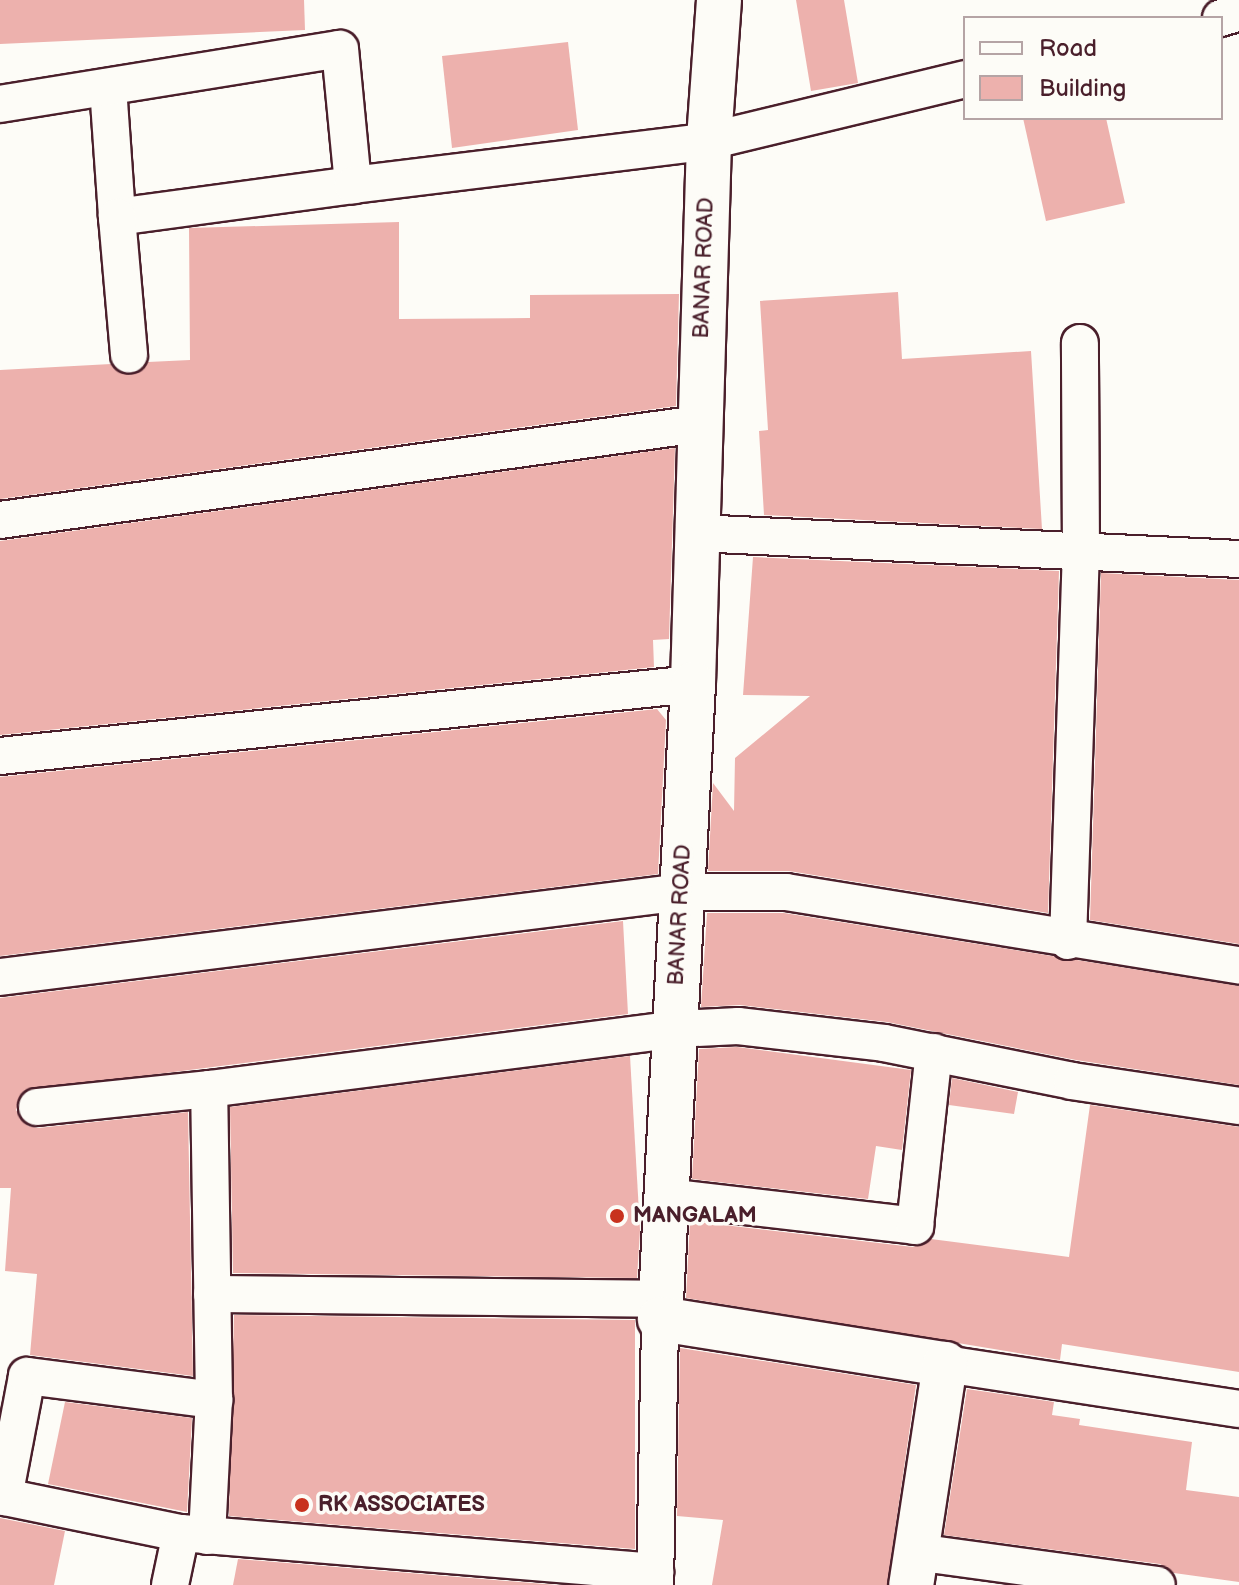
<!DOCTYPE html>
<style>
body{margin:0}
#map{position:relative;width:1239px;height:1585px;overflow:hidden;background:#fdfcf7;font-family:"Balsamiq Sans",sans-serif}
div>[style]{position:absolute}
[style*='--x']{left:calc(var(--x)*1px);top:calc(var(--y)*1px);width:calc(var(--w)*1px);rotate:calc(var(--a)*1deg)}
.building>*{inset:0;background:#edb1ad}
.roads{filter:drop-shadow(2px 0 #4a1f2b) drop-shadow(-2px 0 #4a1f2b) drop-shadow(0 2px #4a1f2b) drop-shadow(0 -2px #4a1f2b)}
.minor>*{height:36px;margin:-18px;padding:0 18px;transform-origin:18px;border-radius:18px;background:#fdfcf7}
.tertiary>*{height:44px;margin:-22px;padding:0 22px;transform-origin:22px;border-radius:22px;background:#fdfcf7}
.dots>*{width:22px;height:22px;translate:-50% -50%;box-sizing:border-box;border:4px solid #fdfcf7;border-radius:50%}
span{translate:-50% -50%;white-space:nowrap;text-align:center;line-height:1.15;-webkit-text-stroke:7px #fdfcf7;paint-order:stroke}
.street-label{font-size:22px;color:#4a1f2b}
.poi-label{font-size:22px;color:#4a1f2b;font-weight:700}
.left{translate:0 -50%;text-align:left}
.legend{position:absolute;left:963px;top:16px;width:260px;height:104px;box-sizing:border-box;background:#fdfcf7;border:2px solid #b5a4a5;margin:0;padding:10px 14px;list-style:none;font-size:24px;color:#4a1f2b}
.legend li{display:flex;align-items:center;gap:16px;height:40px}
.legend b{width:40px;border:2px solid #b5a4a5}
</style>
<div id="map">
<div class="building">
<div style="clip-path:polygon(0 0,304px 0,305px 30px,0 44px)"></div>
<div style="clip-path:polygon(796px 0,844px 0,858px 83px,811px 91px)"></div>
<div style="clip-path:polygon(568px 42px,578px 130px,452px 148px,442px 56px)"></div>
<div style="clip-path:polygon(1023px 118px,1106px 118px,1125px 203px,1046px 221px)"></div>
<div style="clip-path:polygon(399px 222px,399px 319px,530px 318px,530px 295px,679px 294px,676px 406px,0 499px,0 370px,111px 364px,130px 375px,148px 362px,190px 360px,189px 228px)"></div>
<div style="clip-path:polygon(898px 292px,902px 359px,1031px 351px,1042px 529px,764px 515px,759px 431px,768px 430px,760px 301px)"></div>
<div style="clip-path:polygon(675px 448px,669px 639px,653px 640px,654px 667px,0 735px,0 541px)"></div>
<div style="clip-path:polygon(753px 557px,1059px 571px,1048px 913px,789px 871px,708px 871px,713px 783px,734px 811px,735px 758px,810px 696px,743px 695px)"></div>
<div style="clip-path:polygon(1101px 573px,1239px 580px,1239px 944px,1090px 920px)"></div>
<div style="clip-path:polygon(657px 709px,666px 720px,658px 874px,0 956px,0 777px)"></div>
<div style="clip-path:polygon(707px 913px,784px 913px,1239px 986px,1239px 1085px,1076px 1060px,887px 1022px,740px 1005px,701px 1007px)"></div>
<div style="clip-path:polygon(623px 921px,628px 1014px,24px 1091px,16px 1110px,28px 1126px,38px 1128px,188px 1112px,193px 1376px,30px 1355px,37px 1274px,5px 1271px,11px 1188px,0 1188px,0 998px)"></div>
<div style="clip-path:polygon(737px 1047px,911px 1070px,902px 1150px,876px 1146px,868px 1199px,692px 1179px,699px 1049px)"></div>
<div style="clip-path:polygon(630px 1056px,640px 1230px,637px 1278px,233px 1273px,230px 1107px)"></div>
<div style="clip-path:polygon(952px 1078px,1018px 1092px,1014px 1114px,949px 1105px)"></div>
<div style="clip-path:polygon(1090px 1105px,1239px 1127px,1239px 1372px,1062px 1344px,1060px 1360px,686px 1298px,690px 1221px,913px 1247px,931px 1239px,1069px 1257px)"></div>
<div style="clip-path:polygon(234px 1315px,635px 1320px,635px 1549px,229px 1516px)"></div>
<div style="clip-path:polygon(680px 1348px,916px 1385px,887px 1585px,712px 1585px,723px 1520px,677px 1516px)"></div>
<div style="clip-path:polygon(967px 1389px,1054px 1402px,1052px 1415px,1080px 1419px,1079px 1425px,1192px 1442px,1186px 1490px,1239px 1497px,1239px 1582px,1174px 1573px,1160px 1564px,944px 1535px)"></div>
<div style="clip-path:polygon(65px 1402px,192px 1418px,187px 1512px,48px 1484px)"></div>
<div style="clip-path:polygon(0 1518px,65px 1531px,54px 1585px,0 1585px)"></div>
<div style="clip-path:polygon(238px 1559px,557px 1585px,233px 1585px)"></div>
</div>
<div class="roads">
<div class="minor">
<div style="--x:1221;--y:18;--w:19;--a:-18"></div>
<div style="--x:108;--y:87;--w:130;--a:86"></div>
<div style="--x:117;--y:217;--w:238;--a:-7.7"></div>
<div style="--x:0;--y:104;--w:344;--a:-9.2"></div>
<div style="--x:340;--y:49;--w:137;--a:84.5"></div>
<div style="--x:353;--y:185;--w:359;--a:-7"></div>
<div style="--x:709;--y:141;--w:263;--a:-13.6"></div>
<div style="--x:117;--y:217;--w:138;--a:85"></div>
<div style="--x:0;--y:520;--w:706;--a:-7.82"></div>
<div style="--x:696;--y:533;--w:544;--a:2.74"></div>
<div style="--x:0;--y:756;--w:697;--a:-5.93"></div>
<div style="--x:1068;--y:941;--w:390;--a:-88.1"></div>
<div style="--x:1081;--y:551;--w:208;--a:-90.3"></div>
<div style="--x:0;--y:977;--w:687;--a:-7.1"></div>
<div style="--x:682;--y:892;--w:104;--a:0"></div>
<div style="--x:786;--y:892;--w:459;--a:9.2"></div>
<div style="--x:37;--y:1107;--w:173;--a:-6"></div>
<div style="--x:666;--y:1197;--w:251;--a:6.6"></div>
<div style="--x:915;--y:1226;--w:175;--a:-83.8"></div>
<div style="--x:212;--y:1294;--w:449;--a:0.6"></div>
<div style="--x:945;--y:1364;--w:297;--a:8.7"></div>
<div style="--x:0;--y:1496;--w:185;--a:11.6"></div>
<div style="--x:4;--y:1497;--w:123;--a:-79.2"></div>
<div style="--x:27;--y:1376;--w:189;--a:7.3"></div>
<div style="--x:207;--y:1536;--w:136;--a:-87.1"></div>
<div style="--x:214;--y:1400;--w:311;--a:-90.9"></div>
<div style="--x:209;--y:1089;--w:470;--a:-7.3"></div>
<div style="--x:675;--y:1029;--w:63;--a:-2.7"></div>
<div style="--x:738;--y:1026;--w:147;--a:6.6"></div>
<div style="--x:884;--y:1043;--w:192;--a:11.4"></div>
<div style="--x:1072;--y:1081;--w:169;--a:8.5"></div>
<div style="--x:916;--y:1552;--w:243;--a:7.8"></div>
<div style="--x:170;--y:1585;--w:53;--a:-78.1"></div>
<div style="--x:181;--y:1533;--w:476;--a:4.7"></div>
<div style="--x:655;--y:1585;--w:266;--a:-88.9"></div>
</div>
<div class="tertiary">
<div style="--x:719;--y:0;--w:141;--a:94.1"></div>
<div style="--x:709;--y:141;--w:543;--a:91.69"></div>
<div style="--x:693;--y:684;--w:636;--a:92.97"></div>
<div style="--x:660;--y:1319;--w:289;--a:9"></div>
<div style="--x:945;--y:1364;--w:224;--a:98.7"></div>
</div>
</div>
<div class="dots">
<div style="left:617px;top:1216px;background:#c8321e"></div>
<div style="left:302px;top:1505px;background:#c8321e"></div>
</div>
<div class="street-label">
<span style="left:704px;top:268px;rotate:-88deg">BANAR ROAD</span>
<span style="left:680px;top:915px;rotate:-87deg">BANAR ROAD</span>
</div>
<div class="poi-label">
<span class="left" style="left:633px;top:1216px">MANGALAM</span>
<span class="left" style="left:318px;top:1505px">RK ASSOCIATES</span>
</div>
<ul class="legend">
<li><b style="height:10px;background:#fdfcf7"></b>Road</li>
<li><b style="height:22px;background:#edb1ad"></b>Building</li>
</ul>
</div>
